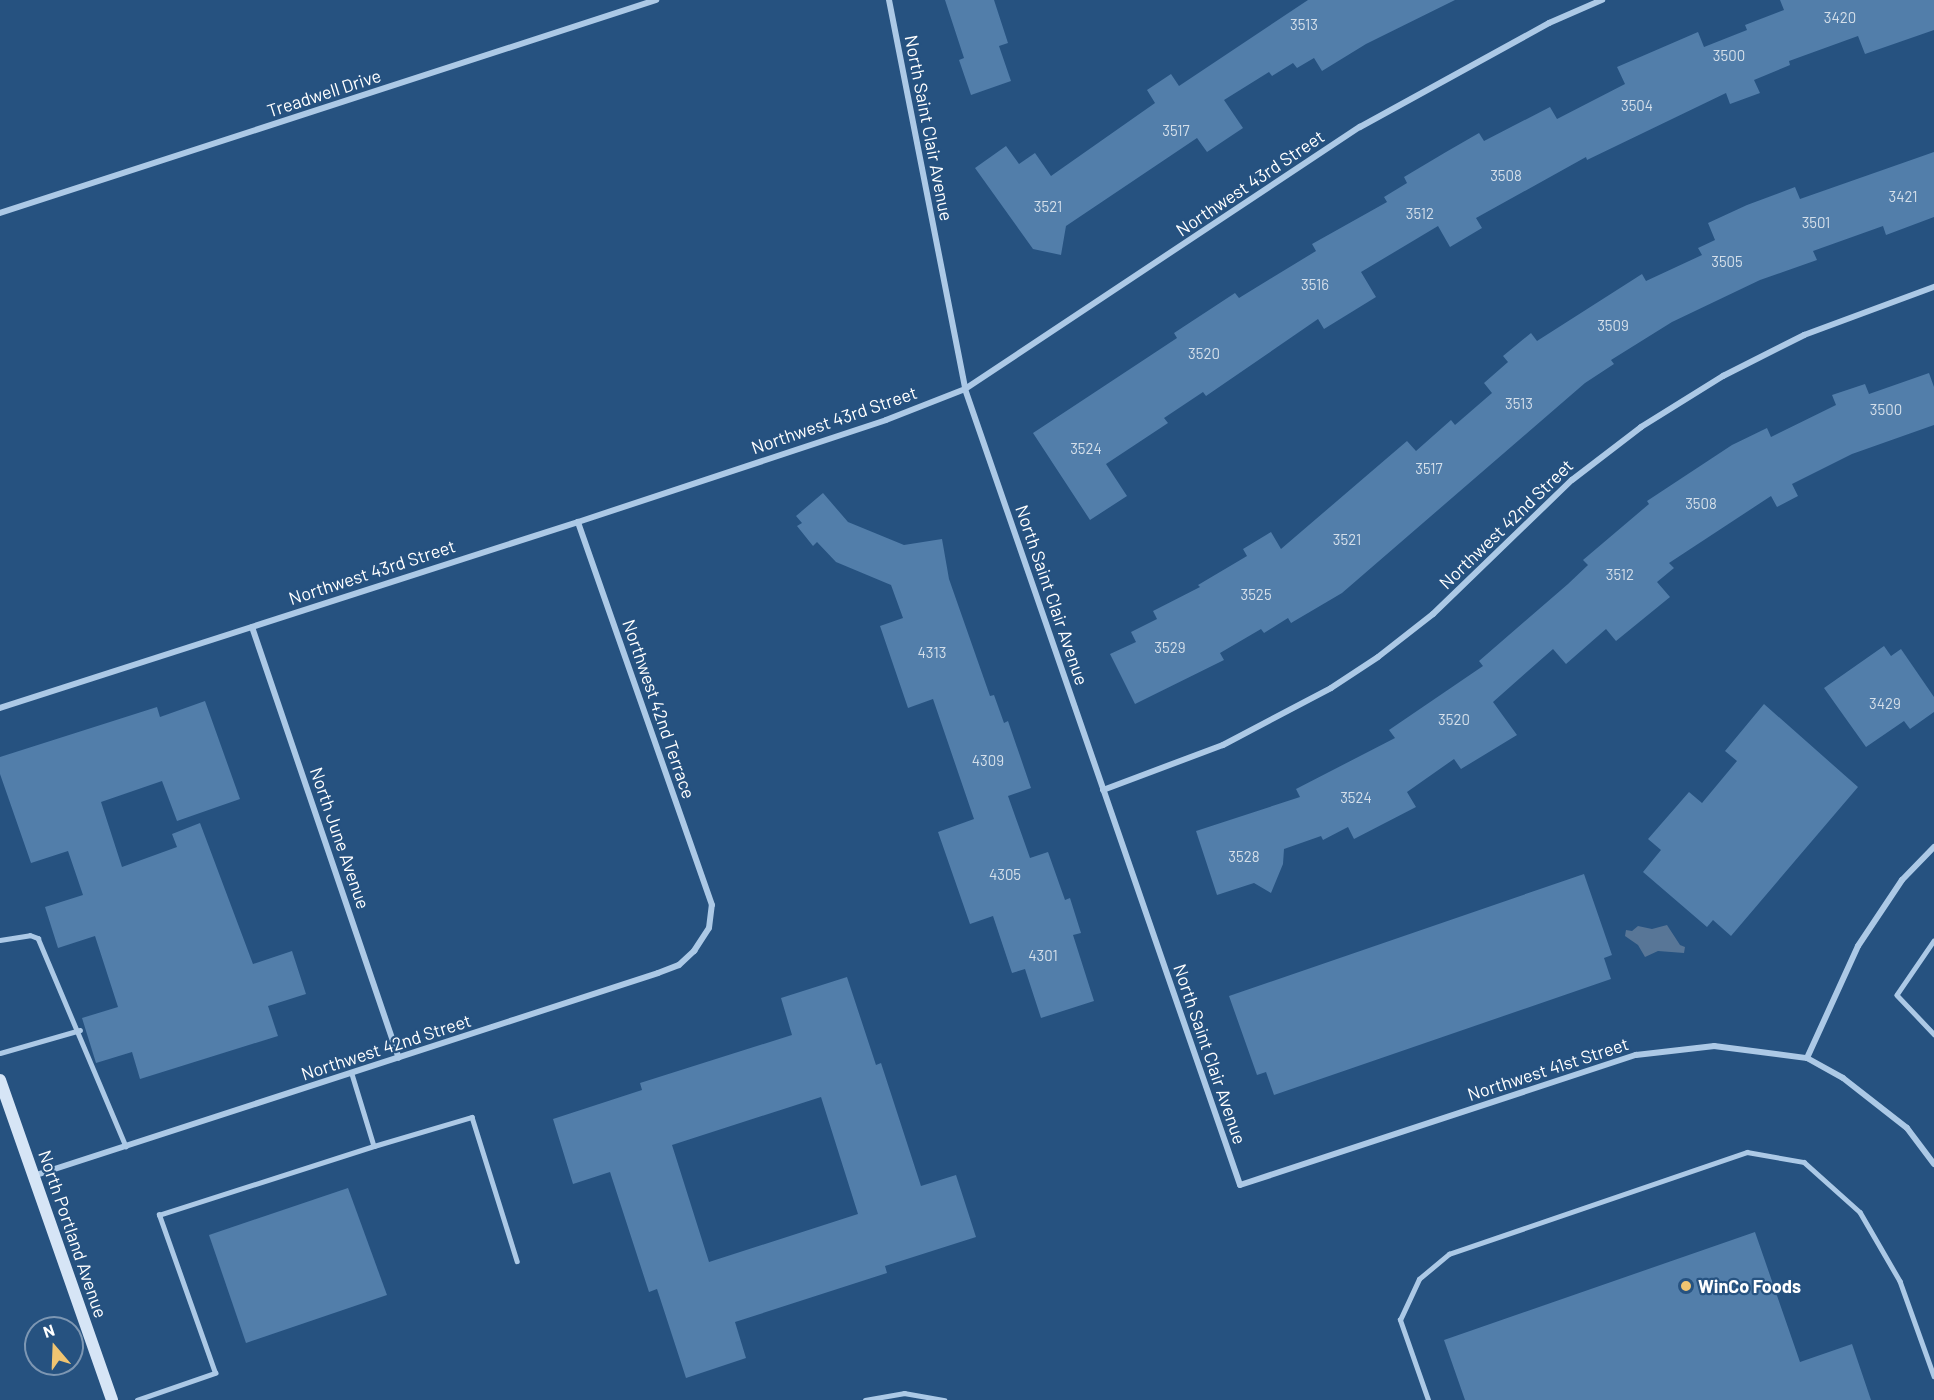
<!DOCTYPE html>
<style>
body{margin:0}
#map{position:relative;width:1934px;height:1400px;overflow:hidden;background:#265280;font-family:Barlow,sans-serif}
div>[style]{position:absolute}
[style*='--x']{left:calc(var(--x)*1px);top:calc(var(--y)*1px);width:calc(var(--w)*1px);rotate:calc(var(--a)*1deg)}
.water>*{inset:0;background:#587697}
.building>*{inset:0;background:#527eaa}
.service>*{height:4.5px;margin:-2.25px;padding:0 2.25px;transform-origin:2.25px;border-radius:2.25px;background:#acc9e6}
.minor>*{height:6px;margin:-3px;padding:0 3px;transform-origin:3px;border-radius:3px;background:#acc9e6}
.secondary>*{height:12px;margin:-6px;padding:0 6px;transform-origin:6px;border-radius:6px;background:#d6e5f6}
.dots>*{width:16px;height:16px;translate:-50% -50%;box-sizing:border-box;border:3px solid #265280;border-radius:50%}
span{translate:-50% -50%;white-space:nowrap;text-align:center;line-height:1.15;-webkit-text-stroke:4.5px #265280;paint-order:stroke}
.number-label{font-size:15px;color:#d4dfea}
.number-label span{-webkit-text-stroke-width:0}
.street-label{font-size:18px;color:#fff}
.poi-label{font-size:18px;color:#fff;font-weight:700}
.left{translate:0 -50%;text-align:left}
.north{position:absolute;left:24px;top:1316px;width:60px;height:60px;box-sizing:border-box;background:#265280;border:2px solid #7d97b3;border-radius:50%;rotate:341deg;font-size:16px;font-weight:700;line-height:24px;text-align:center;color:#fff}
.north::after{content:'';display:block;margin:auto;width:21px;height:27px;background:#efc471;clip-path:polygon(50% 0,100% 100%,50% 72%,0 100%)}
</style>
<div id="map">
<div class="water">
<div style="clip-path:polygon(1667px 925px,1680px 945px,1685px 947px,1684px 953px,1658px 951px,1645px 957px,1638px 945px,1625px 936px,1626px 930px,1632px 931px,1638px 926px,1652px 929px)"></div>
</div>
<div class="building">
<div style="clip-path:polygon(945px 0,994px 0,1008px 43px,999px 46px,1011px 81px,971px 95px,959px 60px,964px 58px)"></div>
<div style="clip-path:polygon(1308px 0,1455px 0,1366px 44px,1322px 71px,1314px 58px,1297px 68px,1293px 63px,1272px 76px,1269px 72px,1224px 100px,1243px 128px,1207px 152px,1197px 138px,1066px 226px,1061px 255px,1033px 249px,975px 168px,1006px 146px,1019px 164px,1035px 153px,1051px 176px,1155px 103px,1147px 90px,1171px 74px,1179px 86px)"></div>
<div style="clip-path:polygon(1780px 0,1934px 0,1934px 30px,1865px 54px,1858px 36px,1789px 61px,1790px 65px,1754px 80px,1760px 93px,1730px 104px,1726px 93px,1587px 160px,1586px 157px,1476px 218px,1482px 228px,1450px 247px,1438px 226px,1361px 272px,1376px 297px,1324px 329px,1318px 319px,1206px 396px,1203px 392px,1164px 418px,1168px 423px,1106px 464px,1127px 496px,1090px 520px,1033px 433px,1177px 338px,1174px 333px,1235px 293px,1239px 298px,1316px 251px,1312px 244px,1387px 202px,1384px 197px,1407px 183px,1404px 177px,1446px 152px,1479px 133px,1484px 141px,1550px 107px,1557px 119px,1625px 84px,1617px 67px,1698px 32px,1704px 47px,1747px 30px,1745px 25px,1784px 10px)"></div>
<div style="clip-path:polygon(1934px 152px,1934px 217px,1886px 235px,1883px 226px,1813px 251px,1817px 260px,1760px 280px,1672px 322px,1611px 360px,1614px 364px,1585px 383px,1342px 593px,1291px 623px,1288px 618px,1264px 633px,1261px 629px,1220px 653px,1224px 660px,1135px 704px,1110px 654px,1136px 642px,1131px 632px,1157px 619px,1153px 611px,1200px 587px,1198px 585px,1247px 556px,1243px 549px,1271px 532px,1281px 549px,1407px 441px,1416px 451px,1451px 420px,1455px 425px,1492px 393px,1484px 383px,1508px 362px,1503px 356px,1531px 333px,1537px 341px,1642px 274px,1646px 281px,1702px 255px,1698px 248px,1715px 240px,1708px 223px,1747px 205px,1795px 187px,1800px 199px)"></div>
<div style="clip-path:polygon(1929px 373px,1934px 387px,1934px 425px,1852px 454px,1792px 484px,1798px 496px,1777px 507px,1771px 496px,1669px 563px,1674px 568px,1657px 582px,1670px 597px,1616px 641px,1606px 629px,1566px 664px,1553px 649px,1493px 702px,1517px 735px,1461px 769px,1454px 759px,1407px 792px,1416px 807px,1354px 839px,1348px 827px,1323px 840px,1321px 836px,1284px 849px,1283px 864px,1271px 893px,1254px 883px,1217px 895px,1196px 831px,1300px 797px,1296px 789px,1395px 738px,1389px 730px,1483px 666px,1479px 661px,1568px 584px,1588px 565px,1583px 560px,1649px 504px,1647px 501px,1732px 445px,1767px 428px,1771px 437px,1836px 405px,1832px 395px,1865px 384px,1869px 394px)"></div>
<div style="clip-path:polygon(823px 493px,848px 522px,904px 545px,942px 539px,949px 579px,990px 696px,994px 695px,1004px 723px,1008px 721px,1031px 788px,1008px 796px,1030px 858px,1048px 852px,1065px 900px,1070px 898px,1081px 933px,1073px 935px,1094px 1001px,1041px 1018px,1025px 969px,1012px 973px,993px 916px,970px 924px,938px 832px,974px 819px,933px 699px,908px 708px,880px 626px,903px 618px,891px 585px,836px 562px,817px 542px,813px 546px,797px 526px,802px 523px,796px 516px)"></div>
<div style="clip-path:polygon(1884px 646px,1891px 656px,1901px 649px,1934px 697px,1934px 712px,1910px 729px,1904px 721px,1866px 747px,1824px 688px)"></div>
<div style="clip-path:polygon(205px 701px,240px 799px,177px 821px,162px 781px,101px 802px,122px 867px,177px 847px,172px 834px,200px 823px,253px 964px,292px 951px,306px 994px,268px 1006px,278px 1036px,140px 1079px,132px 1052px,96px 1063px,82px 1018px,118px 1007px,95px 936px,58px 948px,45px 907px,83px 895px,68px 851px,31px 863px,0 774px,0 757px,157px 707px,160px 717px)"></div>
<div style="clip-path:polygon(1764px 704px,1858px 787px,1731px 936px,1713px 920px,1707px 927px,1643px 872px,1661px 850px,1648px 839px,1689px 792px,1702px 803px,1737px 761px,1725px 751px)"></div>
<div style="clip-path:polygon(1584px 874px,1612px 955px,1604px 958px,1611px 979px,1274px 1095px,1266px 1072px,1257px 1075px,1229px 996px)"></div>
<div style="clip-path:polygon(evenodd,847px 977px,876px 1065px,881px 1063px,921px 1186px,956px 1175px,976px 1237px,885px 1266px,887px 1273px,735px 1322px,746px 1358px,686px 1378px,657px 1289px,649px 1292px,610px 1172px,573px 1184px,553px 1119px,642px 1090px,640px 1083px,792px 1035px,781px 998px,847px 977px,821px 1097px,858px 1214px,709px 1262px,672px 1145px,821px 1097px)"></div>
<div style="clip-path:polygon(348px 1188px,387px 1295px,246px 1343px,209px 1235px)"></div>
<div style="clip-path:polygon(1755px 1232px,1800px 1362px,1852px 1344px,1871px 1400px,1465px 1400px,1444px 1340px)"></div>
</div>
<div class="service">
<div style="--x:0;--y:940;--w:30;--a:-9"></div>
<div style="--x:30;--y:935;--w:9;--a:21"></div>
<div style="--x:38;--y:938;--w:226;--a:67.1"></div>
<div style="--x:1934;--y:941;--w:65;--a:124.4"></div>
<div style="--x:1897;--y:995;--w:54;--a:46.5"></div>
<div style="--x:0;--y:1053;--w:83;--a:-16"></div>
<div style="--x:352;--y:1074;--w:75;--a:73"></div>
<div style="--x:374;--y:1146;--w:102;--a:-16.5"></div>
<div style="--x:472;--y:1117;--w:151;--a:72.6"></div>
<div style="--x:137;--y:1400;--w:83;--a:-19.1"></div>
<div style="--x:215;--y:1373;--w:168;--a:-109.5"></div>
<div style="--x:159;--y:1215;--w:226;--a:-17.8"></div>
<div style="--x:865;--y:1400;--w:40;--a:-10"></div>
<div style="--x:904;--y:1393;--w:41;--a:9.9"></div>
<div style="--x:1428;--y:1400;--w:85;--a:-109.3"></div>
<div style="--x:1400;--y:1320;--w:45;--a:-65.1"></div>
<div style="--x:1419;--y:1279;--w:39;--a:-40"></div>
<div style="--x:1449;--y:1254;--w:315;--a:-18.9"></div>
<div style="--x:1747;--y:1152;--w:58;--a:10"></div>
<div style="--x:1804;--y:1162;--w:75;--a:41.8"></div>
<div style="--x:1860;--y:1212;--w:80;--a:59.9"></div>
<div style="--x:1900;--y:1281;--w:101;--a:70.3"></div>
</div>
<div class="minor">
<div style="--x:889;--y:0;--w:396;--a:78.9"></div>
<div style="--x:965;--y:389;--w:842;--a:70.94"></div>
<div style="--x:1240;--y:1185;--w:417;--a:-18.2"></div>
<div style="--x:1636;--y:1055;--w:79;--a:-6.6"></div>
<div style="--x:1714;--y:1046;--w:94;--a:7.4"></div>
<div style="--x:1807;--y:1058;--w:123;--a:-65.5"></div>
<div style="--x:1858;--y:946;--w:79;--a:-56.3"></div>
<div style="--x:1902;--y:880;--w:46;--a:-45.9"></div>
<div style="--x:0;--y:213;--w:690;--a:-17.99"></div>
<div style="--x:252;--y:627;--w:455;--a:71.2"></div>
<div style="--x:0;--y:708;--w:607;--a:-17.84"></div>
<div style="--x:578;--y:522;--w:324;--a:-18.3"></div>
<div style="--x:886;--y:420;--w:85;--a:-21.4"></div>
<div style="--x:965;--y:389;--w:474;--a:-33.6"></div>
<div style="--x:1360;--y:127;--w:216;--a:-28.8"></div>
<div style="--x:1549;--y:23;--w:58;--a:-23.5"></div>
<div style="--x:1103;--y:790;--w:128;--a:-20.6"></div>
<div style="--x:1223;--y:745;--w:122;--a:-27.8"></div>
<div style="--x:1331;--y:688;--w:56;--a:-33.4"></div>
<div style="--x:1378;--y:657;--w:70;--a:-38"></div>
<div style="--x:1433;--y:614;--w:193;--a:-44"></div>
<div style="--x:1572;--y:480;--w:87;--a:-37.5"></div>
<div style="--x:1641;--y:427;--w:97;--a:-31.9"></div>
<div style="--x:1723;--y:376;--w:91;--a:-26.8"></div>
<div style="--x:1804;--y:335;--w:139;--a:-20.3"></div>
<div style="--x:1807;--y:1058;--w:41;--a:29.1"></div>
<div style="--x:1843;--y:1078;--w:81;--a:38"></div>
<div style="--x:1907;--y:1128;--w:45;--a:53.1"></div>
<div style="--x:33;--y:1176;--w:657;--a:-17.99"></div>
<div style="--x:658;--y:973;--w:22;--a:-21"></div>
<div style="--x:679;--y:965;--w:21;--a:-43"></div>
<div style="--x:694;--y:951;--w:27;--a:-57"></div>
<div style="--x:709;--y:928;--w:23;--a:-83"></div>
<div style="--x:712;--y:905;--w:406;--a:-109.3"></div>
</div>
<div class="secondary">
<div style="--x:0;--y:1080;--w:339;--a:70.7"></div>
</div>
<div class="dots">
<div style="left:1686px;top:1286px;background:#efc471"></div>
</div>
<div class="number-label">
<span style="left:1840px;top:18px">3420</span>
<span style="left:1304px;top:25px">3513</span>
<span style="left:1729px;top:56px">3500</span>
<span style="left:1637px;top:106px">3504</span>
<span style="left:1176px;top:131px">3517</span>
<span style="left:1506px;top:176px">3508</span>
<span style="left:1903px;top:197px">3421</span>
<span style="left:1048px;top:207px">3521</span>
<span style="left:1420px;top:214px">3512</span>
<span style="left:1816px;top:223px">3501</span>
<span style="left:1727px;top:262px">3505</span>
<span style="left:1315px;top:285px">3516</span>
<span style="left:1613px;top:326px">3509</span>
<span style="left:1204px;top:354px">3520</span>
<span style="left:1519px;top:404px">3513</span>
<span style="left:1886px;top:410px">3500</span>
<span style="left:1086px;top:449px">3524</span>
<span style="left:1429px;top:469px">3517</span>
<span style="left:1701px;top:504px">3508</span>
<span style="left:1347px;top:540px">3521</span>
<span style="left:1620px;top:575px">3512</span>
<span style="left:1256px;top:595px">3525</span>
<span style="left:1170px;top:648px">3529</span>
<span style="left:932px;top:653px">4313</span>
<span style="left:1885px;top:704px">3429</span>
<span style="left:1454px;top:720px">3520</span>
<span style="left:988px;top:761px">4309</span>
<span style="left:1356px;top:798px">3524</span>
<span style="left:1244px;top:857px">3528</span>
<span style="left:1005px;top:875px">4305</span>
<span style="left:1043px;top:956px">4301</span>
</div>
<div class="street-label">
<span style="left:324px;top:93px;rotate:-18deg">Treadwell Drive</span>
<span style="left:929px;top:128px;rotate:79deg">North Saint Clair Avenue</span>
<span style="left:1250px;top:183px;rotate:-34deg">Northwest 43rd Street</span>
<span style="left:834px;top:420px;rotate:-19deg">Northwest 43rd Street</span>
<span style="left:1506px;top:524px;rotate:-44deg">Northwest 42nd Street</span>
<span style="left:372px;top:572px;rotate:-18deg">Northwest 43rd Street</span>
<span style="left:1052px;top:595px;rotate:71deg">North Saint Clair Avenue</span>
<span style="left:659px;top:709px;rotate:71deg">Northwest 42nd Terrace</span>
<span style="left:340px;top:838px;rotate:71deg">North June Avenue</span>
<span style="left:386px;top:1047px;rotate:-18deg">Northwest 42nd Street</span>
<span style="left:1210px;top:1054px;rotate:71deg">North Saint Clair Avenue</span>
<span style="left:1548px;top:1069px;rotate:-18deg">Northwest 41st Street</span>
<span style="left:73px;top:1234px;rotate:71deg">North Portland Avenue</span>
</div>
<div class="poi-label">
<span class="left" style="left:1698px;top:1286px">WinCo Foods</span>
</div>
<div class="north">N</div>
</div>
